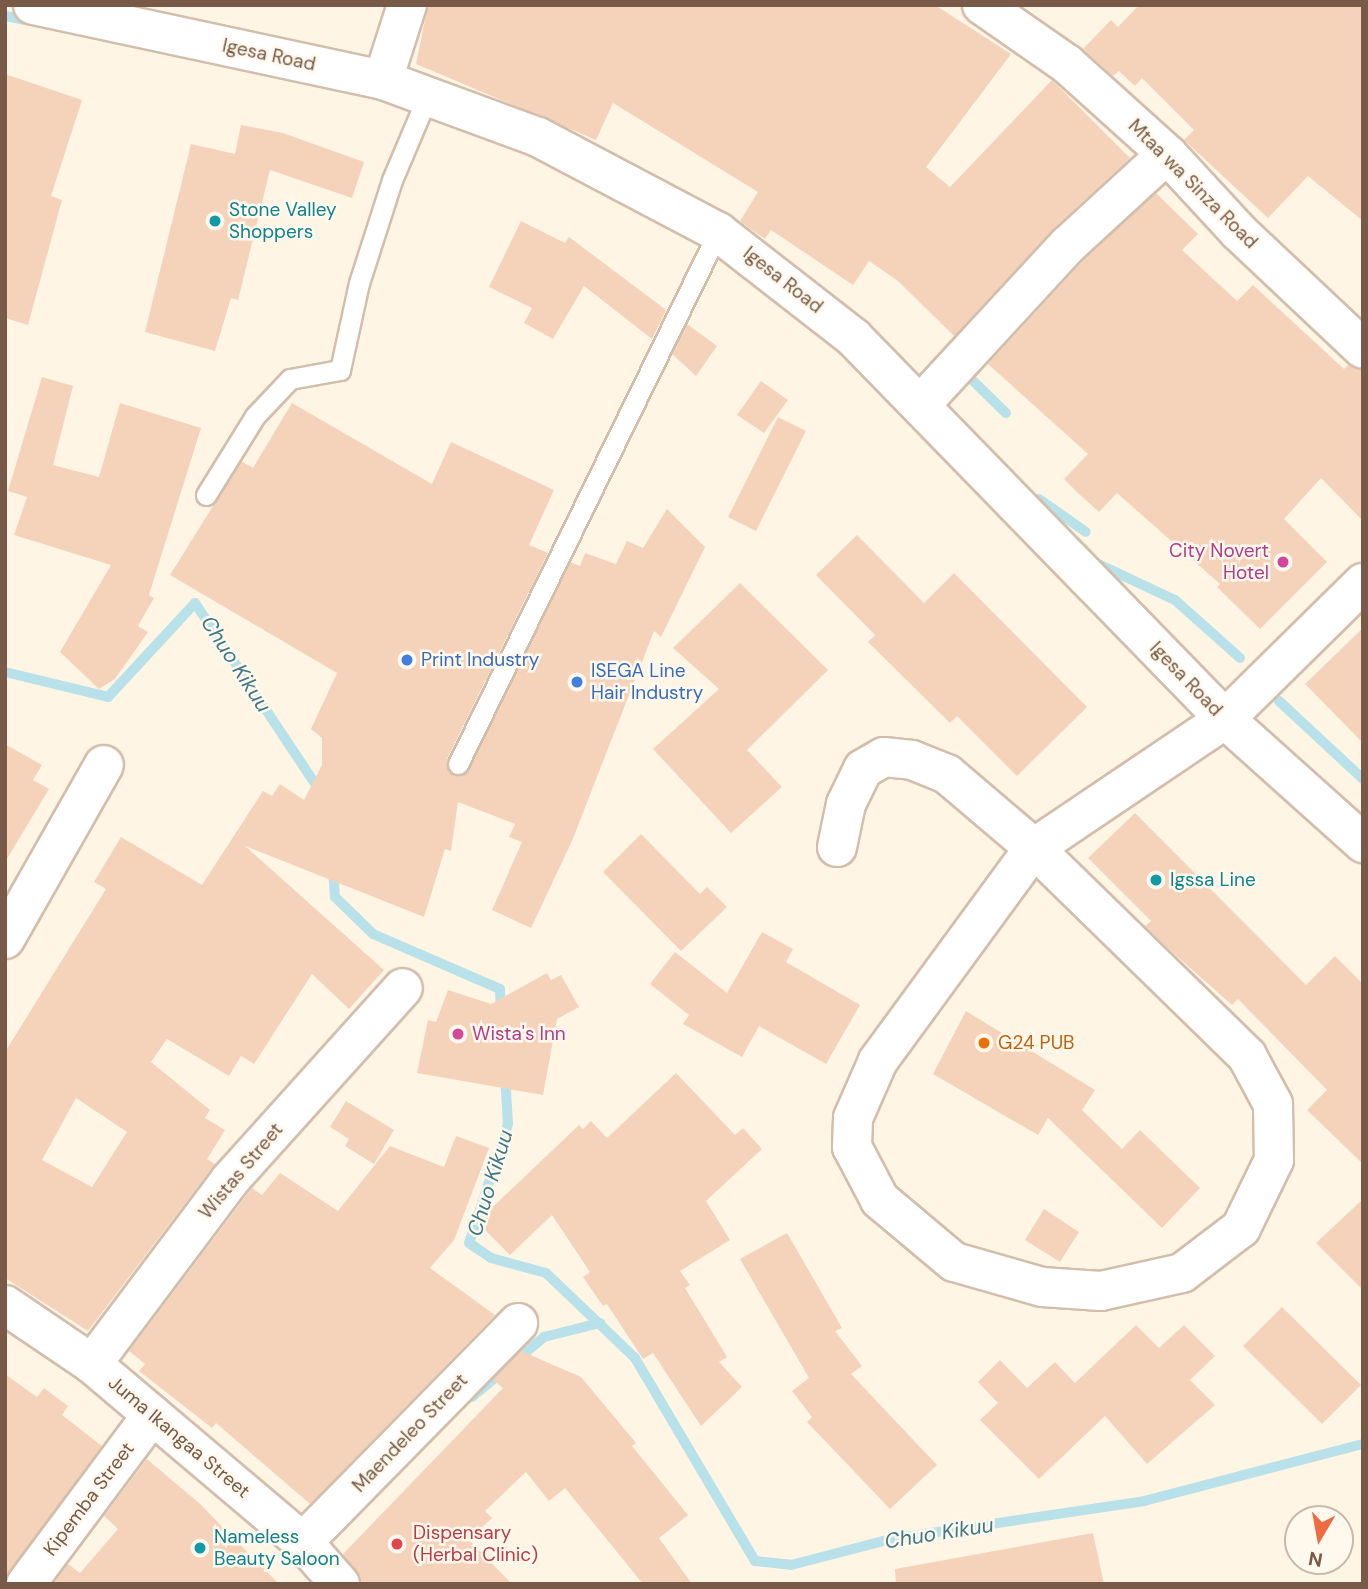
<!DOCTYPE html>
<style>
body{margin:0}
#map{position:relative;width:1368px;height:1589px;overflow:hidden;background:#fef5e5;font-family:"DM Sans",sans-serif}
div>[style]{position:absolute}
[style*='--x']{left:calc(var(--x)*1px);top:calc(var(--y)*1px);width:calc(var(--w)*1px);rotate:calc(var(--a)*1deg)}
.stream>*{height:10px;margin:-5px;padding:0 5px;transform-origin:5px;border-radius:5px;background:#b8e1e9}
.building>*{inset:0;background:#f5d3bb}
.roads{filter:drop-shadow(2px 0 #d3beac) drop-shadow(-2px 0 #d3beac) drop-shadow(0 2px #d3beac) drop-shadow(0 -2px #d3beac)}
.service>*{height:19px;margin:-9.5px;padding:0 9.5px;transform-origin:9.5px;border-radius:9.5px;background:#fff}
.minor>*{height:38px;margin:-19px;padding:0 19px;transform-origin:19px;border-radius:19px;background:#fff}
.dots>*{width:19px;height:19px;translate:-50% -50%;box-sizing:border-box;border:4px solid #fff8ed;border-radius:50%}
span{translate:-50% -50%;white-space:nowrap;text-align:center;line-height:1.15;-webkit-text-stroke:5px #fff8ed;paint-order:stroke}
.street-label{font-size:19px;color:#795a48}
.culture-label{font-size:19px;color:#0d838f}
.left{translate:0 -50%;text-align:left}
.hotel-label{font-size:19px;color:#b23c85}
.right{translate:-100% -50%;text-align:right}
.shop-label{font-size:19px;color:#366cbe}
.food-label{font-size:19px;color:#c56008}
.health-label{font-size:19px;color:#be3a42}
.water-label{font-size:21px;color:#3d7987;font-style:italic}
.frame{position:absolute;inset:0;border:7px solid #795a48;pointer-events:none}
.north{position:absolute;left:1284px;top:1505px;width:70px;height:70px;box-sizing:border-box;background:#fff8ed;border:2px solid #c9b9ab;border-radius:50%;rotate:190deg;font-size:19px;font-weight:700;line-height:28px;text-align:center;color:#795a48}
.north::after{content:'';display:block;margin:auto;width:24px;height:32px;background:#f06b42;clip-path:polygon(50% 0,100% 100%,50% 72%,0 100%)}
</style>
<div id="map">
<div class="stream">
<div style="--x:5;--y:16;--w:26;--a:11"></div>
<div style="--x:961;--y:369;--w:63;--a:44.4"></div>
<div style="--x:1039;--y:499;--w:57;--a:35.1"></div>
<div style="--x:1092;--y:561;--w:92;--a:25.2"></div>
<div style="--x:1175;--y:600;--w:87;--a:41.7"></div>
<div style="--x:5;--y:672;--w:106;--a:13.6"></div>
<div style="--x:108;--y:697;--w:128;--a:-47.2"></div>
<div style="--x:195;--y:603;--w:228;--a:56.4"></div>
<div style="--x:1279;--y:701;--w:115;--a:42.9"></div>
<div style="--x:333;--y:869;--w:28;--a:86"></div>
<div style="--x:335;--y:897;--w:53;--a:44.2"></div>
<div style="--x:373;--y:934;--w:138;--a:23.4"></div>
<div style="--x:500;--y:989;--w:23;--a:88"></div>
<div style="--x:505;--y:1074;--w:50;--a:86.6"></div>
<div style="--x:508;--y:1124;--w:125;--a:108.1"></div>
<div style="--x:469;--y:1243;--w:27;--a:34"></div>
<div style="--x:491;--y:1258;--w:57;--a:15.3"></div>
<div style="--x:546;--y:1273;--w:123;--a:43.7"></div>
<div style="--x:635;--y:1358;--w:236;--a:59.4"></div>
<div style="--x:755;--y:1561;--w:36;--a:6"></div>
<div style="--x:791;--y:1565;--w:103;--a:-14.6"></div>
<div style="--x:891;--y:1539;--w:256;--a:-8.5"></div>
<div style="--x:1144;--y:1501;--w:226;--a:-14.6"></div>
<div style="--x:472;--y:1397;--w:94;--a:-39.8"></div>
<div style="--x:544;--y:1337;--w:58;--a:-14"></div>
</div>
<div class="building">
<div style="clip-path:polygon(428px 5px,935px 5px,1011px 54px,926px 167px,950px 187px,1052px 80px,1130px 158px,1052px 230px,954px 336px,898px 281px,869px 261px,853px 285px,771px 230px,765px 239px,749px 228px,740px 221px,758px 192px,613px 103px,596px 140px,416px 64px)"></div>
<div style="clip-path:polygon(1139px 5px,1363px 5px,1363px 221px,1308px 176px,1268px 218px,1184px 140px,1194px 130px,1142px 78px,1135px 86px,1119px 71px,1113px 76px,1083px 49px,1111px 20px,1118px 27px)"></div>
<div style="clip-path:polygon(5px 74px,82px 100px,51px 196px,62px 200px,28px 325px,5px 318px)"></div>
<div style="clip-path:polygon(241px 125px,283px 133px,364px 162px,352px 198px,270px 170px,238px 300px,231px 298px,215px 351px,145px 332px,191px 144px,235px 154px)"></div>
<div style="clip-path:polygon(1156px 193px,1198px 234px,1182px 250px,1237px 301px,1253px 285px,1344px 369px,1348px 365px,1363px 370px,1363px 521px,1321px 478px,1284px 519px,1327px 562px,1260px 629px,1217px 587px,1220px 584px,1117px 493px,1099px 512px,1079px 494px,1064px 479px,1088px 454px,988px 364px,1083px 261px)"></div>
<div style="clip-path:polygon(521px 221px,565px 243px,569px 237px,666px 310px,652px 339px,584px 286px,553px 339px,524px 323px,532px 308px,489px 287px)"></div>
<div style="clip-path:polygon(687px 324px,717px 346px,696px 376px,672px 354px)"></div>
<div style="clip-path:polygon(42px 377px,73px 386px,53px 465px,99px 477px,120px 403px,201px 428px,149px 595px,154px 598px,138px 626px,148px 632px,115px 679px,99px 689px,60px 652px,111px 565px,14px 535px,27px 497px,8px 491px)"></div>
<div style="clip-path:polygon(761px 381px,788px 400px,764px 433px,737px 415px)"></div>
<div style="clip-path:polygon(evenodd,292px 403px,432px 484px,451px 442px,554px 490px,529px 545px,548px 553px,447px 759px,453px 775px,469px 769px,570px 562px,580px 566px,585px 553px,616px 564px,627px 541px,643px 548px,667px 509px,705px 547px,661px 637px,654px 631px,572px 841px,531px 928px,492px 910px,522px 842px,509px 837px,515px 824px,458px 802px,451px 851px,445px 849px,424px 917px,245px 846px,384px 970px,349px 1009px,312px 974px,254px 1064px,241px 1056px,229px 1076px,167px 1039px,151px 1062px,210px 1110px,205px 1118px,225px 1130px,207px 1159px,215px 1164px,88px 1331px,5px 1278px,5px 1052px,106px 889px,94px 882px,121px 837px,202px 885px,263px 791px,272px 796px,280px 784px,304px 800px,322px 765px,322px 738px,311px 729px,337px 673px,170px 575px,241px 461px,253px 468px,292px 403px,76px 1098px,127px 1132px,92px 1187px,42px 1160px,76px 1098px)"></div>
<div style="clip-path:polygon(778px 417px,806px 431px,756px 531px,728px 517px)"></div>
<div style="clip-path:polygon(857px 535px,924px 603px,954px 573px,1087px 707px,1017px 776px,957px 716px,950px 723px,868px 642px,875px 635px,816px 575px)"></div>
<div style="clip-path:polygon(740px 583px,828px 670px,747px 750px,782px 787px,731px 833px,653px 749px,719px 689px,673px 648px)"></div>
<div style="clip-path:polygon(1363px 628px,1363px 743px,1305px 684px)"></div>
<div style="clip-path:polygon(5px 744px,42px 765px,33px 780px,49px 789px,5px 862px)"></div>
<div style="clip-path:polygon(1135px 813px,1306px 985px,1335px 956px,1363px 984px,1363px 1164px,1307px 1110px,1327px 1090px,1238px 999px,1232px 1005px,1172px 952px,1145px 926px,1151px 921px,1088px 858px)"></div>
<div style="clip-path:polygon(641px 834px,700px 894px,707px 887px,727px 907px,681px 951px,603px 872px)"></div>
<div style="clip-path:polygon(762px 932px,793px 949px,786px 962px,860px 1005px,826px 1064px,759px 1026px,742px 1057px,683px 1024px,689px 1015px,650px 984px,675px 952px,727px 993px)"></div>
<div style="clip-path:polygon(547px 973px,551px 980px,561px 975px,579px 1007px,557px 1019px,543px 1095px,417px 1073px,428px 1020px,436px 1022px,448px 990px,491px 1004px)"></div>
<div style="clip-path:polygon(966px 1011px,1095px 1090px,1082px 1110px,1122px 1149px,1140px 1130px,1200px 1188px,1162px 1228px,1048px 1118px,1038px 1135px,933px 1074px)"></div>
<div style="clip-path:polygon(676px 1073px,735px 1135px,743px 1128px,762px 1149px,706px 1201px,730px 1240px,680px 1271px,690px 1285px,685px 1288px,727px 1357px,719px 1362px,742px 1387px,701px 1426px,653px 1353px,643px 1359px,607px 1304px,603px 1306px,583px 1277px,590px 1272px,552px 1215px,510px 1255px,477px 1222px,579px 1125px,583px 1129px,591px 1121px,607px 1138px)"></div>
<div style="clip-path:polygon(346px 1101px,394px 1130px,374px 1164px,345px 1146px,349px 1139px,330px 1127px)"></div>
<div style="clip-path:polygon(456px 1136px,489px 1148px,454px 1240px,430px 1268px,495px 1315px,310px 1504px,216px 1423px,212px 1428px,139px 1371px,145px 1364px,129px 1351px,252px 1188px,262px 1195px,280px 1173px,338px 1211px,390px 1146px,444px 1167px)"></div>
<div style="clip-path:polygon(1363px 1199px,1363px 1290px,1316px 1243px)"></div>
<div style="clip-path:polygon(1044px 1209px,1079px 1232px,1060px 1262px,1025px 1240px)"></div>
<div style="clip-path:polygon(787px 1233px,842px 1328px,835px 1331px,862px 1366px,851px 1374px,937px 1465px,890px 1509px,807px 1422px,812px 1417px,792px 1391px,809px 1378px,740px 1259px)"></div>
<div style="clip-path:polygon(1282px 1307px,1361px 1385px,1322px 1424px,1243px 1346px)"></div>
<div style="clip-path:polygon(1136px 1325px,1159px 1348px,1184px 1325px,1215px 1356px,1190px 1380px,1215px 1405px,1147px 1464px,1105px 1416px,1039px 1479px,980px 1420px,998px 1403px,978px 1382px,1000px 1360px,1027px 1388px,1055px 1362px,1075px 1383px)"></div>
<div style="clip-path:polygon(521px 1351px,581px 1377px,636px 1443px,632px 1446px,688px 1515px,659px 1538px,692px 1584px,643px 1584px,565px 1488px,549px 1501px,526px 1472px,485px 1511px,492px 1518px,469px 1540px,512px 1584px,361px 1582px,343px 1554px,503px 1388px,493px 1380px)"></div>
<div style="clip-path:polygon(5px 1374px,37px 1397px,44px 1388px,68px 1406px,62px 1415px,102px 1446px,5px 1579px)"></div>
<div style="clip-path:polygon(147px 1459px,199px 1503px,279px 1584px,53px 1584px,68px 1564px,80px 1573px,118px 1529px,104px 1516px)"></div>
<div style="clip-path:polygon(1093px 1533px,1104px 1584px,896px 1584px,895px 1569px)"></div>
</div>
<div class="roads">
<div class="service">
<div style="--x:206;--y:495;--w:93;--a:-58.2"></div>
<div style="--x:255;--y:416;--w:51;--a:-46.6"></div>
<div style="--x:290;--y:379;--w:51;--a:-10.2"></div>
<div style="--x:340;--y:370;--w:89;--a:-77.7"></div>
<div style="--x:359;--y:283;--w:108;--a:-72.2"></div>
<div style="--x:392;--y:180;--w:92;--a:-67"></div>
<div style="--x:458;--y:764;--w:592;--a:-63.95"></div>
</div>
<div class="minor">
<div style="--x:33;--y:5;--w:358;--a:12.1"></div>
<div style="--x:383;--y:80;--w:165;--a:20.2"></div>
<div style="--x:538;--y:137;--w:204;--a:27.8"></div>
<div style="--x:718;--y:232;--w:172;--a:37.9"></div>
<div style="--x:854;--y:338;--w:532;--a:45.76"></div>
<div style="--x:1225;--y:719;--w:186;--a:41.9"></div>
<div style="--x:982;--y:5;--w:103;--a:34.8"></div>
<div style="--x:1067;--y:64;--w:135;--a:42"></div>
<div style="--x:1167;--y:154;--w:106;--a:47.3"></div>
<div style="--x:1239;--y:232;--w:170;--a:43.3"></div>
<div style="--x:383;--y:80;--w:79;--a:-72.3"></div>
<div style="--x:922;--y:403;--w:215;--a:-47.3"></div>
<div style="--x:1068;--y:245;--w:134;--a:-42.6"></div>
<div style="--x:837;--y:847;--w:44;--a:-78.2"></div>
<div style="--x:846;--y:804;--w:39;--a:-64"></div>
<div style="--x:863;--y:769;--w:24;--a:-30"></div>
<div style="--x:884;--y:757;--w:28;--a:6"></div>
<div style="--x:912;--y:760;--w:38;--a:22"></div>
<div style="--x:947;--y:774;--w:114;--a:40.4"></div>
<div style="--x:1034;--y:848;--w:298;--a:44.3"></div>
<div style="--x:1247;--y:1056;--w:55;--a:61.6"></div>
<div style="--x:1273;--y:1104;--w:56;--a:89"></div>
<div style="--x:1274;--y:1160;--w:76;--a:115.9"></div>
<div style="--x:1241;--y:1228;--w:74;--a:142.7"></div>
<div style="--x:1182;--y:1273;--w:83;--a:167.5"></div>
<div style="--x:1101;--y:1291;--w:59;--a:-176.1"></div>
<div style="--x:1042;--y:1287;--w:91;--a:-164.1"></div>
<div style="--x:954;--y:1262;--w:97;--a:-140"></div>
<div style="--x:880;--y:1200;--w:60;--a:-117.8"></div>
<div style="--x:852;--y:1147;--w:29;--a:-88"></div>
<div style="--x:853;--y:1118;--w:62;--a:-66.3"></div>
<div style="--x:878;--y:1061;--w:264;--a:-53.8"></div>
<div style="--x:1034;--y:848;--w:230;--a:-34"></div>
<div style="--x:1225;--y:719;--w:194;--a:-44.6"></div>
<div style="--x:5;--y:939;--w:200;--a:-60.4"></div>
<div style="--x:5;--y:1305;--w:105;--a:34.1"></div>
<div style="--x:92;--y:1364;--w:276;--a:40.2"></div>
<div style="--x:303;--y:1542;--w:56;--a:48.6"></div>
<div style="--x:92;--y:1364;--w:230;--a:-53.1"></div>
<div style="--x:230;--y:1180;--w:258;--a:-48"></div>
<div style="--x:303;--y:1542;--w:307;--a:-45.5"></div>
<div style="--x:26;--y:1584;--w:211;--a:-53.3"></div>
</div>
</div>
<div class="dots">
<div style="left:215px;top:221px;background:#0f9aa8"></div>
<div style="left:1283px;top:562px;background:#d1479c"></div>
<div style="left:407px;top:660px;background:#3f7fe0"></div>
<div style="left:577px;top:682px;background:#3f7fe0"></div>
<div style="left:1156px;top:880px;background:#0f9aa8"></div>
<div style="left:458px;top:1034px;background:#d1479c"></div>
<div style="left:984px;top:1043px;background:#e8710a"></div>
<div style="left:397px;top:1544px;background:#e0444e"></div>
<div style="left:200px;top:1548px;background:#0f9aa8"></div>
</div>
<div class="street-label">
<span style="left:269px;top:55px;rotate:12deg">Igesa Road</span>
<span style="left:1193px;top:184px;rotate:45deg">Mtaa wa Sinza Road</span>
<span style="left:783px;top:280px;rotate:38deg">Igesa Road</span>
<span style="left:1186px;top:679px;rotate:46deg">Igesa Road</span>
<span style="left:241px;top:1171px;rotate:-50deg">Wistas Street</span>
<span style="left:410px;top:1433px;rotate:-46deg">Maendeleo Street</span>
<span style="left:179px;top:1437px;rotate:40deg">Juma Ikangaa Street</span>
<span style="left:89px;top:1499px;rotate:-53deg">Kipemba Street</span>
</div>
<div class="culture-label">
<span class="left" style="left:229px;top:221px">Stone Valley<br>Shoppers</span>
<span class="left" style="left:1170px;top:880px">Igssa Line</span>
<span class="left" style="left:214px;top:1548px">Nameless<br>Beauty Saloon</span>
</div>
<div class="hotel-label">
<span class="right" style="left:1269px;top:562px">City Novert<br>Hotel</span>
<span class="left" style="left:472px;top:1034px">Wista's Inn</span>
</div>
<div class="shop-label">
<span class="left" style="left:421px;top:660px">Print Industry</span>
<span class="left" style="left:591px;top:682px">ISEGA Line<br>Hair Industry</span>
</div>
<div class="food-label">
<span class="left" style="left:998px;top:1043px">G24 PUB</span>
</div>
<div class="health-label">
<span class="left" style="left:413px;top:1544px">Dispensary<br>(Herbal Clinic)</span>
</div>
<div class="water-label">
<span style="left:236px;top:664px;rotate:57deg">Chuo Kikuu</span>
<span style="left:490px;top:1183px;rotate:-73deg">Chuo Kikuu</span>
<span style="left:939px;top:1533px;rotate:-9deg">Chuo Kikuu</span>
</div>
<div class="frame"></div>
<div class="north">N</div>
</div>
